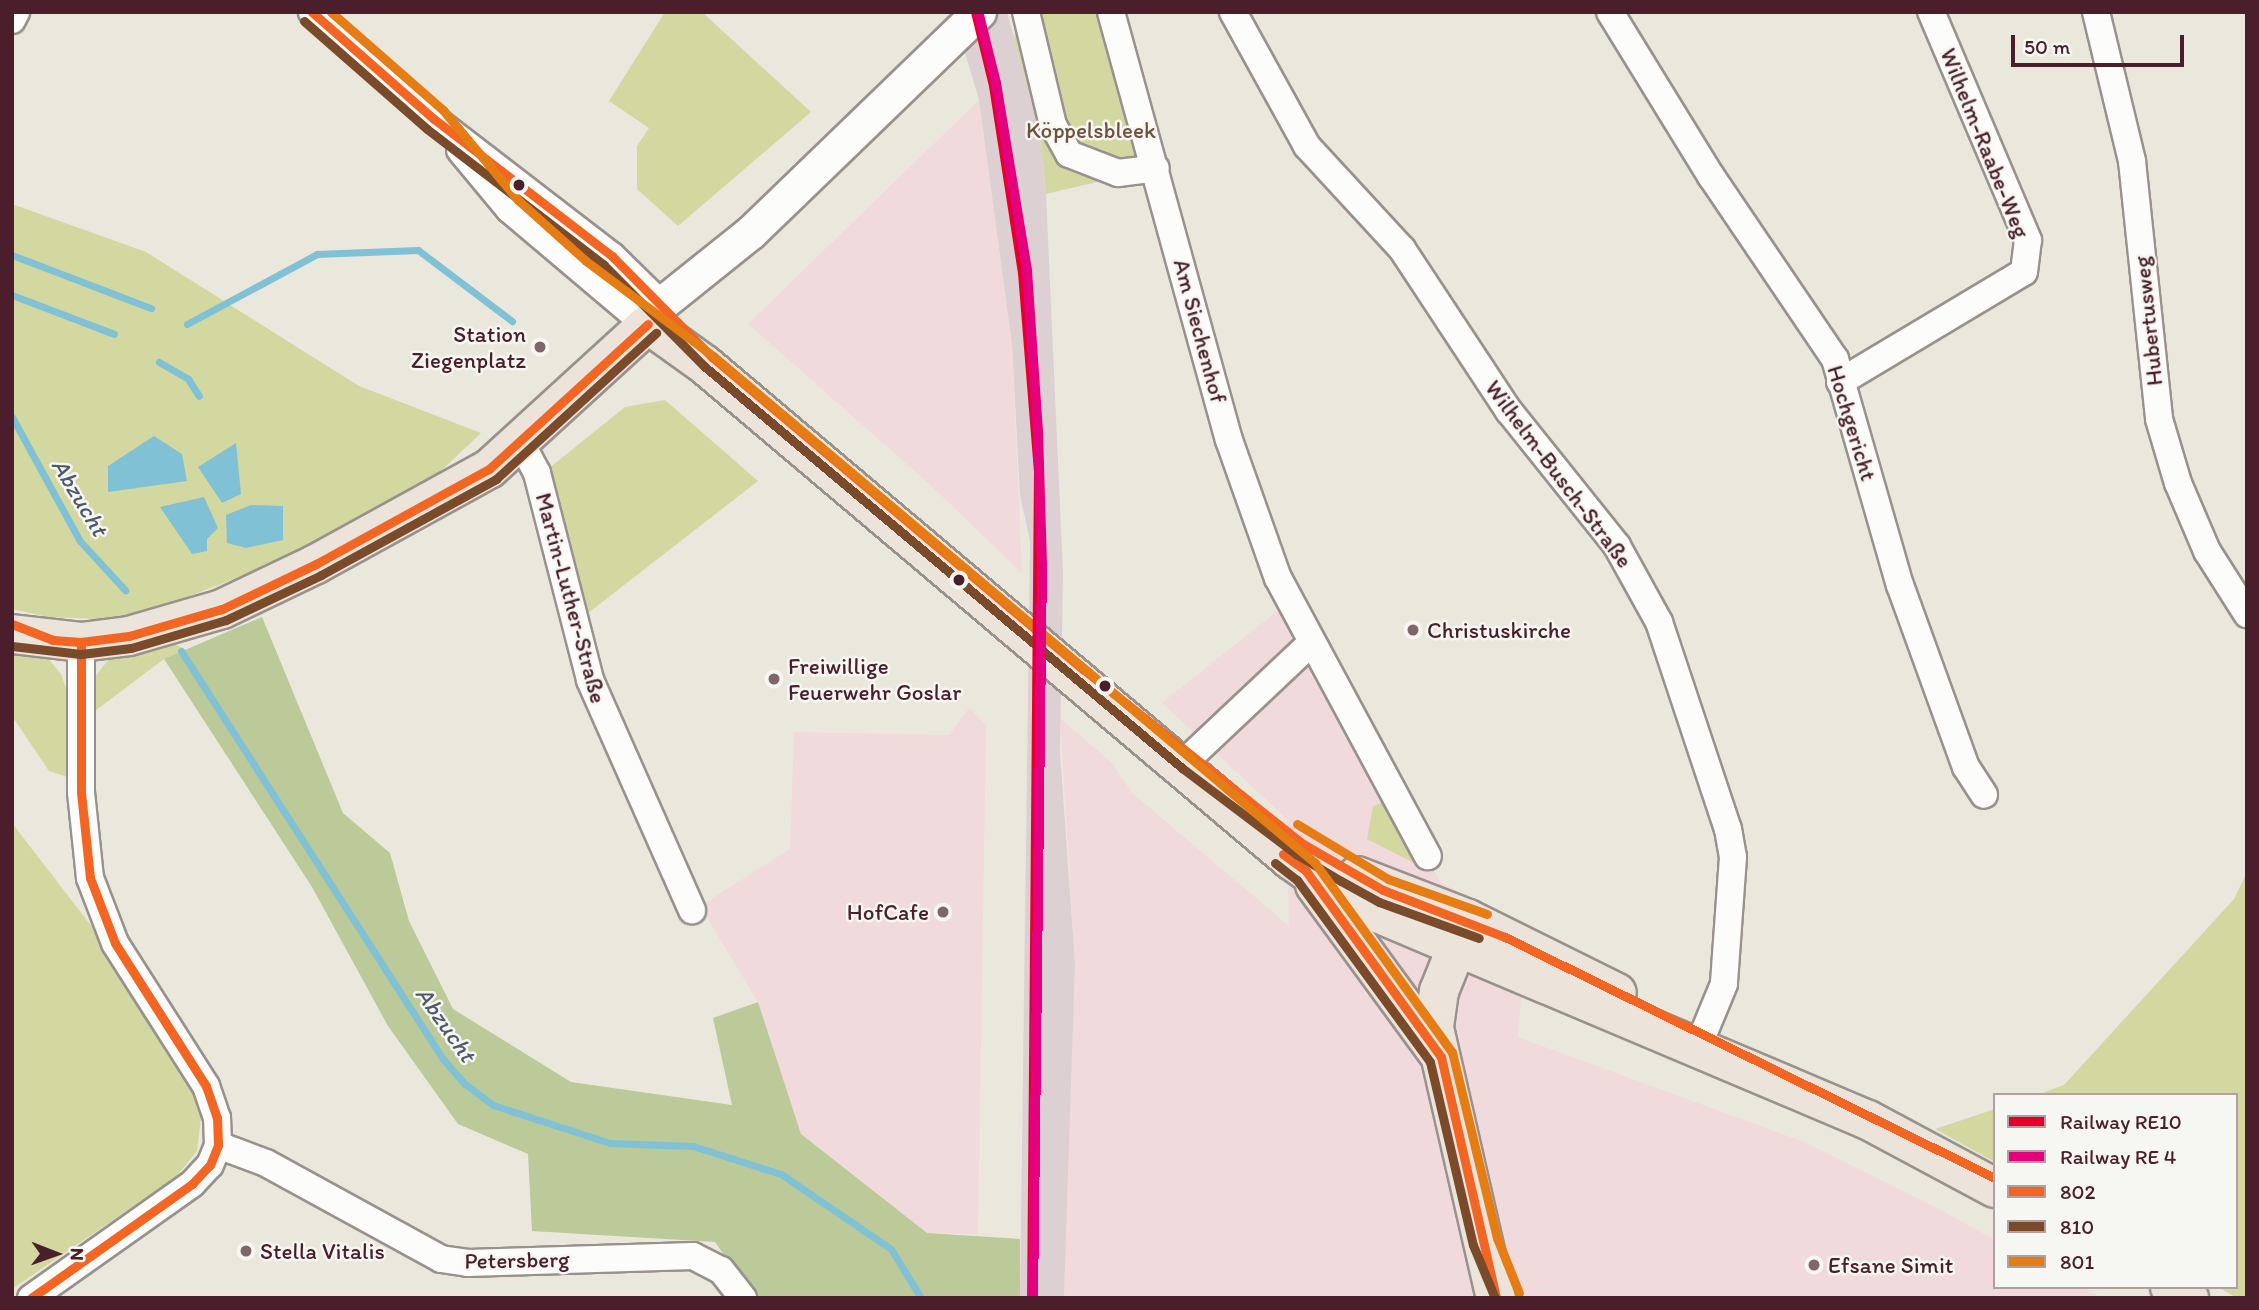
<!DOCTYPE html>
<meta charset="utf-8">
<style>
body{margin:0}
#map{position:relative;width:2259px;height:1310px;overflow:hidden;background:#eae8dd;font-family:Itim,sans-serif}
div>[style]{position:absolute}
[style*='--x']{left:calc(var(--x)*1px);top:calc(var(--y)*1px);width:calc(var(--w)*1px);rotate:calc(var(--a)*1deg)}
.built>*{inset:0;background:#f0dadb}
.industrial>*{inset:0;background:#dcd0d3}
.green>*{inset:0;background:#d2d89f}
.forest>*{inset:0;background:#bcc998}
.water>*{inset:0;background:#80c1d5}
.stream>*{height:7px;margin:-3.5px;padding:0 3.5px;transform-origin:3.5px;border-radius:3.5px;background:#80c1d5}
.roads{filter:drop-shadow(2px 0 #99918d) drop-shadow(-2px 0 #99918d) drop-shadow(0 2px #99918d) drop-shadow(0 -2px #99918d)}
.minor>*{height:26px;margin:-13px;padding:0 13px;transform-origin:13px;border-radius:13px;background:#fcfcfa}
.tertiary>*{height:33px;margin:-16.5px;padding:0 16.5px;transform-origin:16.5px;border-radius:16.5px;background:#fcfcfa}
.primary>*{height:38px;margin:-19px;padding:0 19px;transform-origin:19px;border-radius:19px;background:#ece4da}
.bus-1>*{height:9px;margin:-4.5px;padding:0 4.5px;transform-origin:4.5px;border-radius:4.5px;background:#f26522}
.bus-2>*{height:9px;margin:-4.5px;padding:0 4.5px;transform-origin:4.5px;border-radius:4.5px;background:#7a4b2a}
.bus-3>*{height:9px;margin:-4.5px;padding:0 4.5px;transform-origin:4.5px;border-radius:4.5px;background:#e57d14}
.rail-1>*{height:10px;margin:-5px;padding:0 5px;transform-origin:5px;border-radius:5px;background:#e4002b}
.rail-2>*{height:10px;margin:-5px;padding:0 5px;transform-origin:5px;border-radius:5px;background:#e5007d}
.dots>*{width:19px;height:19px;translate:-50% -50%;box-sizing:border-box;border:4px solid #f6f6f2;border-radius:50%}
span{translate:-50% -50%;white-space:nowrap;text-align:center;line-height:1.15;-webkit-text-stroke:5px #f6f6f2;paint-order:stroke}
.park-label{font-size:23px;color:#6d533f}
.street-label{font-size:23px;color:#4a1f2b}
.poi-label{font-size:23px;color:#4a1f2b}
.right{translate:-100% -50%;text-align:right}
.left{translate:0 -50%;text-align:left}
.water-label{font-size:24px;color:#4e596d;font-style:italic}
.frame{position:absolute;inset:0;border:14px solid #4a1f2b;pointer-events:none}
.legend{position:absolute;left:1993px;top:1093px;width:245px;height:196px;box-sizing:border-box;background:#f6f6f2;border:2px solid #b1a0a2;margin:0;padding:9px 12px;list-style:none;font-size:21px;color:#4a1f2b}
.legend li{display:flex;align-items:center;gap:14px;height:35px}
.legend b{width:35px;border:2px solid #b1a0a2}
.north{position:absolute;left:21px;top:1219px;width:70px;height:70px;-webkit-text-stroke:5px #f6f6f2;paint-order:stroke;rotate:91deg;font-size:19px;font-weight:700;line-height:28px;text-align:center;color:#4a1f2b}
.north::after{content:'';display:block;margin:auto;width:24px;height:32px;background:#4a1f2b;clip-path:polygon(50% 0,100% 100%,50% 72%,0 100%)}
.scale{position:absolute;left:2011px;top:35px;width:173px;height:32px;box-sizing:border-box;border:4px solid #4a1f2b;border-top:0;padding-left:9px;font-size:21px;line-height:24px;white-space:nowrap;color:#4a1f2b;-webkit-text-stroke:5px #f6f6f2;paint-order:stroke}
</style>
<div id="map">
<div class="built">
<div style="clip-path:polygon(979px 100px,1012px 344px,1022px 573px,926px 481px,748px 324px)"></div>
<div style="clip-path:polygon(1280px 609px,1441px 883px,1527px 924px,1518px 1037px,1804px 1142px,1937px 1208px,1995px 1240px,1995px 1287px,2083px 1287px,2102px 1298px,1064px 1298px,1075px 963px,1060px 718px,1112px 763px,1132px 793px,1289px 926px,1287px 819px,1162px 703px)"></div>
<div style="clip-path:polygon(969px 708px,986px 725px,978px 1234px,927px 1233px,801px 1134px,758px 1002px,700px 906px,790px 849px,794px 732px,949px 735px)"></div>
</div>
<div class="industrial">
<div style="clip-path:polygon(953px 12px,1007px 12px,1040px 131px,1046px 194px,1063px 573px,1060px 752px,1075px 963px,1064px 1298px,1020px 1298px,1030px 541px,1020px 495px,1012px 344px,979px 100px)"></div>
</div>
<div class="green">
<div style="clip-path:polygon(665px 12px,702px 12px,811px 112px,678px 226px,637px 189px,637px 146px,649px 128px,609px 101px)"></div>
<div style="clip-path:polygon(1020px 12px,1111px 12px,1156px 168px,1046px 194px,1040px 131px,1014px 38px)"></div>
<div style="clip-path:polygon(12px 204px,146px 252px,359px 386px,481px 433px,441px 471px,320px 546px,169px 604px,134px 616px,97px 619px,48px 617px,12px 609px)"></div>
<div style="clip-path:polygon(665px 400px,758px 481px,583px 617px,548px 469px,625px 407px)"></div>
<div style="clip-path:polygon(171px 642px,186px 650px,164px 659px,91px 714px,95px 677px,108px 660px)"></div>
<div style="clip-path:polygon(12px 647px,46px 656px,61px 674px,66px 688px,70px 778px,49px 771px,12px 716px)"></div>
<div style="clip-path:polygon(1381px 803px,1390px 805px,1428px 870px,1367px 839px,1373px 806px)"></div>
<div style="clip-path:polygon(12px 823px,99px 936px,192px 1081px,202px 1109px,197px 1151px,176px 1177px,12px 1289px)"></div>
<div style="clip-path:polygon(2247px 872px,2247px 1298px,2237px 1298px,2218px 1287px,2236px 1287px,2236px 1095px,2037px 1095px,2064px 1085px,2234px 899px)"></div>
<div style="clip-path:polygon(1995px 1109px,1995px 1162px,1935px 1129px)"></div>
</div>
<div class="forest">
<div style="clip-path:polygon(262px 617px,343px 813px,390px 853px,409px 921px,453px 1009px,571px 1082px,732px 1105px,713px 1018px,758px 1002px,801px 1134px,927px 1233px,1020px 1239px,1020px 1298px,754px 1298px,715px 1242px,532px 1231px,528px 1154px,458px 1124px,388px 1026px,312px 887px,164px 659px)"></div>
</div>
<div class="water">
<div style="clip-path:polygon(154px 436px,182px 454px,187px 481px,108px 492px,108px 466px)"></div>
<div style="clip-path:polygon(236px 443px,241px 494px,222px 503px,198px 467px)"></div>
<div style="clip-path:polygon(204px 497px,218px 528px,207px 539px,207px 551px,192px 554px,160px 507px)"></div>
<div style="clip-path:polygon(251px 505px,283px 506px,283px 540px,246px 548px,227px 543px,226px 515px)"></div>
</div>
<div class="stream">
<div style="--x:12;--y:255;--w:149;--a:20.9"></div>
<div style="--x:12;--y:295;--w:109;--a:20.9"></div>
<div style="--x:187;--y:324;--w:148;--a:-28.3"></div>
<div style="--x:317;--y:254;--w:101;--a:-2.3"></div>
<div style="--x:418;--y:250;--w:118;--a:37.1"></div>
<div style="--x:159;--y:362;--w:34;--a:30"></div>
<div style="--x:188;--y:379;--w:20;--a:57"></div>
<div style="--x:12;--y:417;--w:141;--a:61.3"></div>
<div style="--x:80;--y:541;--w:67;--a:47.4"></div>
<div style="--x:181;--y:651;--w:485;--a:57.3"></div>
<div style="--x:443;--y:1059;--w:33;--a:49"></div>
<div style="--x:465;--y:1084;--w:35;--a:37"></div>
<div style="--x:493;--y:1105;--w:123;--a:18"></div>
<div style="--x:610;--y:1143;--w:83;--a:2.1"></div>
<div style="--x:693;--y:1146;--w:92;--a:17.7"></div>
<div style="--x:781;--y:1174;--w:133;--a:34.3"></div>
<div style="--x:891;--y:1249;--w:57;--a:58.5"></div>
</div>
<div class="roads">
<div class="minor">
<div style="--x:312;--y:12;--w:162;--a:41.3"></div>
<div style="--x:434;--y:119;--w:225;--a:37.6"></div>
<div style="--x:612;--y:256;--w:69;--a:44.4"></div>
<div style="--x:1026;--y:12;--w:116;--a:76.6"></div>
<div style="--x:1053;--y:125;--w:33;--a:61"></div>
<div style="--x:1069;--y:154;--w:53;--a:21.2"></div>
<div style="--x:1118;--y:173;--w:38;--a:-7"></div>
<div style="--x:1111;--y:12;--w:444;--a:74.6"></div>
<div style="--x:1229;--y:440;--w:146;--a:70.5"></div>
<div style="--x:1278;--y:578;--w:316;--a:61.7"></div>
<div style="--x:1233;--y:12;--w:153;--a:61.1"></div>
<div style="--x:1307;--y:146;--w:140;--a:47.3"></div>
<div style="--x:1402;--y:249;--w:194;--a:56.6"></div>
<div style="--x:1509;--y:411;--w:173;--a:51.3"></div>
<div style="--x:1617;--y:546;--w:87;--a:61.1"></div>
<div style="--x:1659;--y:622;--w:218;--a:71.6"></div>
<div style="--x:1728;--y:829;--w:28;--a:80"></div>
<div style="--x:1733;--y:857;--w:127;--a:94.1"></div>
<div style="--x:1724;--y:984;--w:57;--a:112.5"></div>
<div style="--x:1610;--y:12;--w:193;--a:58.4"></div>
<div style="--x:1711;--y:176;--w:221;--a:55.9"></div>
<div style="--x:1835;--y:359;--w:235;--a:74"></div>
<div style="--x:1900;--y:585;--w:194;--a:70.1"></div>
<div style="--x:1966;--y:767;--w:33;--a:57"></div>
<div style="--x:2096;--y:12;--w:153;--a:76.4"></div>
<div style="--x:2132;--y:161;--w:259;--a:84"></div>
<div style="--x:2159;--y:419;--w:67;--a:73.5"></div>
<div style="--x:2178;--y:483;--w:74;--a:66.9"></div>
<div style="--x:2207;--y:551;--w:75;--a:57.6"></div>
<div style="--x:12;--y:20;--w:9;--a:-63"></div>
<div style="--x:460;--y:150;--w:77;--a:50.3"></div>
<div style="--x:509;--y:209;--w:170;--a:40.2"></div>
<div style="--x:1840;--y:382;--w:214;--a:-30.9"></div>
<div style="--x:2024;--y:272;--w:32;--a:-83"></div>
<div style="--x:2028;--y:240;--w:248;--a:-113"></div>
<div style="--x:519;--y:439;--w:38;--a:62"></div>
<div style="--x:537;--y:473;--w:214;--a:75.6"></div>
<div style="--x:590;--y:680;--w:252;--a:66.1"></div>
<div style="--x:1189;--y:758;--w:166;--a:-43.3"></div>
<div style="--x:218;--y:1145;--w:51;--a:20.6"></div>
<div style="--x:266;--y:1163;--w:200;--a:28.7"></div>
<div style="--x:441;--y:1259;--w:27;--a:8"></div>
<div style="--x:468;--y:1263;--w:225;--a:-1.8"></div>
<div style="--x:693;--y:1256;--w:31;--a:27"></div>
<div style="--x:721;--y:1270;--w:36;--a:52"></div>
<div style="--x:31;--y:1298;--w:197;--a:-35.3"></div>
<div style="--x:192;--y:1184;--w:26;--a:-47"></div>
<div style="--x:210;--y:1165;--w:22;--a:-68"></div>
<div style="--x:218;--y:1145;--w:27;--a:-92"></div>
<div style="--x:217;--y:1118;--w:34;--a:-109"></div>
<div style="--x:206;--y:1086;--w:169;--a:-122.5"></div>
<div style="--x:115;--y:943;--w:70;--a:-111"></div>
<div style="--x:90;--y:878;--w:86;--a:-96"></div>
<div style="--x:81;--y:792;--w:150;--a:-90"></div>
</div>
<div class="tertiary">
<div style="--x:661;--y:304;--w:115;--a:-38.7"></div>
<div style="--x:751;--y:232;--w:317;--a:-44"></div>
</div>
<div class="primary">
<div style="--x:12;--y:634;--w:69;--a:6.6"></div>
<div style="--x:81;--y:642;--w:48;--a:-7.1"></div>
<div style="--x:129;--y:636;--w:97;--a:-16.2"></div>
<div style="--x:222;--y:609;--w:104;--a:-25.6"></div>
<div style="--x:316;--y:564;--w:197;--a:-28.8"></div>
<div style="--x:489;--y:469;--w:215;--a:-42.4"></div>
<div style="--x:648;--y:324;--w:70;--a:35.7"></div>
<div style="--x:705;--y:365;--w:767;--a:40.19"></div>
<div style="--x:1291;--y:860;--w:71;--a:35.3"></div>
<div style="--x:1349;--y:901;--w:563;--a:22.88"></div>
<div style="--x:1868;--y:1120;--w:144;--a:28.2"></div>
<div style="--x:1357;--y:876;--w:119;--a:21.2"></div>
<div style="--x:1468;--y:919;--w:166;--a:26.4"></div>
<div style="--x:1315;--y:885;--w:208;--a:53.8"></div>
<div style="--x:1466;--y:924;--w:72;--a:111.9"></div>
<div style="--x:1439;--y:991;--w:37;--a:98"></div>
<div style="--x:1434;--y:1028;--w:277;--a:77.1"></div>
<div style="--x:2170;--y:1287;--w:22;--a:30"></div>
</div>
</div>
<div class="bus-1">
<div style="--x:312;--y:12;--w:162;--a:41.3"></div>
<div style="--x:434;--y:119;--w:225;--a:37.6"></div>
<div style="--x:612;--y:256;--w:142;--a:45.3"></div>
<div style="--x:712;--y:357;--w:485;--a:40.1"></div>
<div style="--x:1083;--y:669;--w:281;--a:38.5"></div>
<div style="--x:1303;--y:844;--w:92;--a:29.9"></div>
<div style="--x:1383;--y:890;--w:131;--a:21.1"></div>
<div style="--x:1505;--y:937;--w:546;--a:26.19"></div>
<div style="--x:12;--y:624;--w:44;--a:21.3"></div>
<div style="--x:53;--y:640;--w:28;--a:4"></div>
<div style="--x:81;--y:642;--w:48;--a:-7.1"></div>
<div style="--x:129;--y:636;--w:97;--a:-16.2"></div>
<div style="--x:222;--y:609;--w:104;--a:-25.6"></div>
<div style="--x:316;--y:564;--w:197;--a:-28.8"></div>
<div style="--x:489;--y:469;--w:215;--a:-42.4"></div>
<div style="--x:1283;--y:854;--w:29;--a:36"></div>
<div style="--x:1306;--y:871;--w:230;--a:54"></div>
<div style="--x:1441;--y:1057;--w:247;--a:77.1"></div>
<div style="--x:31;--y:1298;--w:197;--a:-35.3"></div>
<div style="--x:192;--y:1184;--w:26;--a:-47"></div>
<div style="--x:210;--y:1165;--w:22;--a:-68"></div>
<div style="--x:218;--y:1145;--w:27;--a:-92"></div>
<div style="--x:217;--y:1118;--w:34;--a:-109"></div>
<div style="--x:206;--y:1086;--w:169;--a:-122.5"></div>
<div style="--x:115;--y:943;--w:70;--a:-111"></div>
<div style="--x:90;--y:878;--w:86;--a:-96"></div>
<div style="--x:81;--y:792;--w:150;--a:-90"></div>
</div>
<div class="bus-2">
<div style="--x:304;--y:21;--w:164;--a:41.3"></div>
<div style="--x:427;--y:129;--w:223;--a:37.5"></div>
<div style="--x:604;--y:265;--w:142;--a:45.3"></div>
<div style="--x:704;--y:366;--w:625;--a:40.06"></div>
<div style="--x:1182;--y:768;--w:143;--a:37"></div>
<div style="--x:1296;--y:854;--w:52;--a:31"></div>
<div style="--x:1341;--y:881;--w:43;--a:28.9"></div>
<div style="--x:1379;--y:902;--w:106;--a:19.8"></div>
<div style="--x:12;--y:646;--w:69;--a:6.6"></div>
<div style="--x:81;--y:654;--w:50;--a:-6.8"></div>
<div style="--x:131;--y:648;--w:99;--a:-16.4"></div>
<div style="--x:226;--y:620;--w:105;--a:-25.3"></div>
<div style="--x:321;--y:575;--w:200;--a:-28.7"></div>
<div style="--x:496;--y:479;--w:217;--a:-42.4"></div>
<div style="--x:1275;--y:863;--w:28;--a:38"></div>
<div style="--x:1297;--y:880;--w:225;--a:53.8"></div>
<div style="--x:1430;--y:1062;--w:188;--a:76.8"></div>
<div style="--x:1473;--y:1245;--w:57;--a:67.5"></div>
</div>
<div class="bus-3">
<div style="--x:331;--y:12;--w:149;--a:41.2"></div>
<div style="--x:443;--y:110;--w:117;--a:50.2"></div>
<div style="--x:518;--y:200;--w:91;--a:41.9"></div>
<div style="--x:586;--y:261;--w:159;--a:36.8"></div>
<div style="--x:713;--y:356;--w:787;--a:40.1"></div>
<div style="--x:1315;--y:863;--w:233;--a:54.1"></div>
<div style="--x:1452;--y:1052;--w:191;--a:76.4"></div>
<div style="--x:1497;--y:1238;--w:59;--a:68.2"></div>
<div style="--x:1297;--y:824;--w:106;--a:31.1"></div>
<div style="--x:1388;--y:879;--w:105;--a:19.5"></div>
</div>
<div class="rail-1">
<div style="--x:976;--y:12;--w:76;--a:76.3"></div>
<div style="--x:994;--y:86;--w:189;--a:81.2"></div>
<div style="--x:1023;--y:273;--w:198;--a:85.4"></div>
<div style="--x:1039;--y:470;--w:828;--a:90.48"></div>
</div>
<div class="rail-2">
<div style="--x:979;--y:15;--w:70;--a:76"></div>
<div style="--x:996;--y:83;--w:191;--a:80.6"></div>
<div style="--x:1027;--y:271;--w:160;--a:86.1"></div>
<div style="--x:1038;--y:431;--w:133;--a:88.3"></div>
<div style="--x:1042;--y:564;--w:734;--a:90.7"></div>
</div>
<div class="dots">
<div style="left:519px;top:185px;background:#4a1f2b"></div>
<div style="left:540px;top:347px;background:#826569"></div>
<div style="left:959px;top:580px;background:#4a1f2b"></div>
<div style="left:1413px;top:630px;background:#826569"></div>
<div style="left:774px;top:679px;background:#826569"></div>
<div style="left:1105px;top:686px;background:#4a1f2b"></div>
<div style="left:943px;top:912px;background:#826569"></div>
<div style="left:246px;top:1251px;background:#826569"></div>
<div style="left:1814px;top:1265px;background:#826569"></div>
</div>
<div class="park-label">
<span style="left:1091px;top:130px">Köppelsbleek</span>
</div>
<div class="street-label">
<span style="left:1985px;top:143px;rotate:68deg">Wilhelm-Raabe-Weg</span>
<span style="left:2148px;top:321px;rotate:-96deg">Hubertusweg</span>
<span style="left:1200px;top:331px;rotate:75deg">Am Siechenhof</span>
<span style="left:1852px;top:423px;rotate:73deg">Hochgericht</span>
<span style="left:1559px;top:474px;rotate:53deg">Wilhelm-Busch-Straße</span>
<span style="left:571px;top:598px;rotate:75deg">Martin-Luther-Straße</span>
<span style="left:517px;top:1260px;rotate:-1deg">Petersberg</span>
</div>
<div class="poi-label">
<span class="right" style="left:526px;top:347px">Station<br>Ziegenplatz</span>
<span class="left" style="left:1427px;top:630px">Christuskirche</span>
<span class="left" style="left:788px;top:679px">Freiwillige<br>Feuerwehr Goslar</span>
<span class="right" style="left:929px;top:912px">HofCafe</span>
<span class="left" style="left:260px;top:1251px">Stella Vitalis</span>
<span class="left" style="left:1828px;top:1265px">Efsane Simit</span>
</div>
<div class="water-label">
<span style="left:80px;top:497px;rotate:59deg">Abzucht</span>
<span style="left:446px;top:1024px;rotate:55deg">Abzucht</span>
</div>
<div class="frame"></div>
<ul class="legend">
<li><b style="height:9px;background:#e4002b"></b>Railway RE10</li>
<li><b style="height:9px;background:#e5007d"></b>Railway RE 4</li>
<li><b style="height:9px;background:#f26522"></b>802</li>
<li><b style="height:9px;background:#7a4b2a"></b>810</li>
<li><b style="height:9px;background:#e57d14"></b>801</li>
</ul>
<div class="north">N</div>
<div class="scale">50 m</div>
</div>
